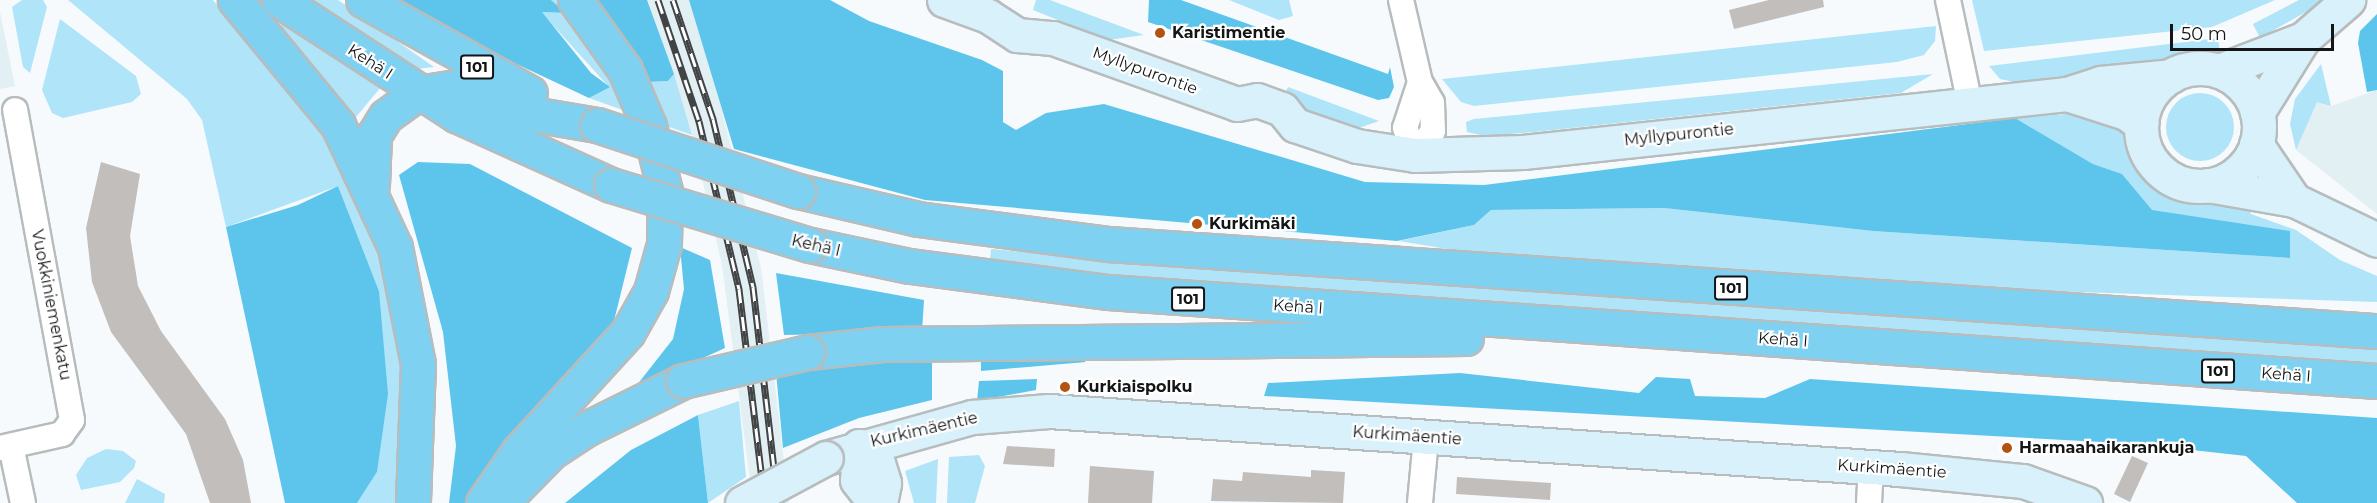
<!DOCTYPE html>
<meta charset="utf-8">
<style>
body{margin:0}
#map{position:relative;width:2377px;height:503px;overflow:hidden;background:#f6fafc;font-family:Montserrat,sans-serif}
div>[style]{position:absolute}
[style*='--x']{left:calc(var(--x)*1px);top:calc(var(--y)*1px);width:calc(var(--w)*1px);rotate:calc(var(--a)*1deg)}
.built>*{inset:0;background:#e2eff3}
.green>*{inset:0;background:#b0e4f9}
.round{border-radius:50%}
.forest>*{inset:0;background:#5dc5ec}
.building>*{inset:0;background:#c2bebc}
.roads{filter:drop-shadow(2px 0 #b7bcbd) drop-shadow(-2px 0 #b7bcbd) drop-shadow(0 2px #b7bcbd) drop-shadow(0 -2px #b7bcbd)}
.street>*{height:24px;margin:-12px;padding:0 12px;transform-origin:12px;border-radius:12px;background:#fff}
.secondary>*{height:33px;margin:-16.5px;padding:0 16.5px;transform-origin:16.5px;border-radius:16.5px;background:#d9f1fb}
.secondary>.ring{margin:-16.5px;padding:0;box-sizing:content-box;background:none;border:33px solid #d9f1fb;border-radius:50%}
.highway>*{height:33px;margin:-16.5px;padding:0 16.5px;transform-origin:16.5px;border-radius:16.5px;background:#7fd1f2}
.rail>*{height:7px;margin-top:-3.5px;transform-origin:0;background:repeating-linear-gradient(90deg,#fff 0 14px,#414345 0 28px);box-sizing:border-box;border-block:2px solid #414345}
.bridges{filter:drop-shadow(2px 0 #b7bcbd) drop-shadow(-2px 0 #b7bcbd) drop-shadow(0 2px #b7bcbd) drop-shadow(0 -2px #b7bcbd)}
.secondary-bridge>*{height:33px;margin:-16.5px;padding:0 16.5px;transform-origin:16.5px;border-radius:16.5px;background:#d9f1fb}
.highway-bridge>*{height:33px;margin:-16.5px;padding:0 16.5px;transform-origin:16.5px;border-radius:16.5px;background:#7fd1f2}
.dots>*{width:16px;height:16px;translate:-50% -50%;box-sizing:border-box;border:3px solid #fff;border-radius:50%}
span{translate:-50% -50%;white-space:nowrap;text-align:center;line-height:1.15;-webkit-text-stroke:4.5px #fff;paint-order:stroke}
.shield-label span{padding:2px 4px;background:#fff;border:2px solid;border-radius:4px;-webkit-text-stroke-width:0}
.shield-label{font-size:15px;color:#131516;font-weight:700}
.poi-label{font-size:16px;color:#131516;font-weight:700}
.left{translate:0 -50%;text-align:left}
.street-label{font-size:16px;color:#131516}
.scale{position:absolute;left:2170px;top:24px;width:164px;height:27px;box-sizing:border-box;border:3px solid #131516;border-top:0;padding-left:8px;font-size:18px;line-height:21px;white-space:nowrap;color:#131516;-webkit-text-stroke:4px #fff;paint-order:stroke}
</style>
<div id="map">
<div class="built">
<div style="clip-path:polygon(647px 0,689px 0,711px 66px,761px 268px,789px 503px,753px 503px,722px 265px,691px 131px)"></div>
<div style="clip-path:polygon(0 12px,15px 86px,0 89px)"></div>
<div style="clip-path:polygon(2377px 90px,2377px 214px,2296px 150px,2317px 101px,2331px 106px)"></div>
</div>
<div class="green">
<div style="clip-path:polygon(22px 0,43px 0,47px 7px,30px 73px,23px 67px,12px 7px)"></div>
<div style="clip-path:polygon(68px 0,213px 0,321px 128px,348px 171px,375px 231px,406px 367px,397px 503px,357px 503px,377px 472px,379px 291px,338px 186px,226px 227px,202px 120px,187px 99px)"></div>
<div style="clip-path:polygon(301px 0,338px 0,434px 67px,406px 70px)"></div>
<div style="clip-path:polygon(551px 0,561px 0,634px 114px,589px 98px,609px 87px,541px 12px,565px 13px)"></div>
<div style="clip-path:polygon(1036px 0,1050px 0,1144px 35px,1108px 40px,1033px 10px)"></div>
<div style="clip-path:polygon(1229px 0,1289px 0,1293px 16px,1279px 20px)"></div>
<div style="clip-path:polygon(1972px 0,2275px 0,2212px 27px,1984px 51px)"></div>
<div style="clip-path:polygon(2299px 0,2327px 0,2260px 38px,2253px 24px)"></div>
<div style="clip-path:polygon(60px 19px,136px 76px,141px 94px,132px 102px,63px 118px,52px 113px,42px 90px)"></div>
<div style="clip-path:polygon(283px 22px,381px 87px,351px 123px,279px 29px)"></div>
<div style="clip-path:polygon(1936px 26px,1935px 41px,1924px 55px,1897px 62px,1474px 106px,1461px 102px,1442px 79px)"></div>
<div style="clip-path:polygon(2218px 38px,2220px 53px,2185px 61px,2014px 82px,2000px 79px,1989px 66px)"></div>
<div style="clip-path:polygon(2321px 64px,2331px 106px,2317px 102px,2296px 150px,2290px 124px,2295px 99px)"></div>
<div style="clip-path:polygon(674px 74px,692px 135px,663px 125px,648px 82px,668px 81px)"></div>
<div style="clip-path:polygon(1933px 74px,1901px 93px,1534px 132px,1485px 136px,1467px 132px,1466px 122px,1474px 119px)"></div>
<div style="clip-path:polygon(1288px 87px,1379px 121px,1356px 129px,1281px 102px)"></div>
<div class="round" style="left:2166px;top:93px;width:68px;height:68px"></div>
<div style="clip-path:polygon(2091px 112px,2107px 117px,2129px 135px,2145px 170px,2166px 187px,2248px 203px,2251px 214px,2296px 230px,2340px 260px,2377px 276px,2377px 302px,1953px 288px,1507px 259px,1399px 241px,1474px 225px,1491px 210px,1664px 208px,1873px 231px,2290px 258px,2151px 210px,2122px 174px,2093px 164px,2015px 118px)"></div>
<div style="clip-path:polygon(991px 249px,1195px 268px,2377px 349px,2377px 369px,1115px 278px,990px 260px)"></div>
<div style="clip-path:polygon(739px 401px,746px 477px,708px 503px,698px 415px)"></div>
<div style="clip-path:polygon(106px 449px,123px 451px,136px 461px,134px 468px,120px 482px,81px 490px,76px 475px,87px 458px)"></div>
<div style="clip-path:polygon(979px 455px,985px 466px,975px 503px,947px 503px,949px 457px)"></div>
<div style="clip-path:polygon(938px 459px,936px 503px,914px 503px,905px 471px)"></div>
<div style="clip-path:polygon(137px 479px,165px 494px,164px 503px,125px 503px)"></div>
</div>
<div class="forest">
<div style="clip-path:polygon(395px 0,551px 0,566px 13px,542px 12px,591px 73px,610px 87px,589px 98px,450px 33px)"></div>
<div style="clip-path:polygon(597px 0,647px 0,674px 74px,668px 81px,648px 82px)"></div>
<div style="clip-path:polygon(689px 0,830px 0,869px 21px,982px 60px,1003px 71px,1003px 122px,1016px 130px,1046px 113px,1104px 104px,1365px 182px,1484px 185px,2015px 118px,2093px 164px,2122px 174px,2152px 210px,2290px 231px,2290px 258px,1873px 231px,1664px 208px,1491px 210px,1474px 225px,1397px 241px,925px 200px,734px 149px)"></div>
<div style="clip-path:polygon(1149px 0,1181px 0,1388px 74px,1390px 67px,1394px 87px,1389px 98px,1378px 100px,1148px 22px)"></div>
<div style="clip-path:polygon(2377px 14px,2377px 90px,2367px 92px,2358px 43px,2360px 31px)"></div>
<div style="clip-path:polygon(418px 162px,470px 164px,632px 248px,610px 337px,503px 453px,466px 503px,449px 503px,456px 446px,443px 332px,399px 175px)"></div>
<div style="clip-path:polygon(338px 186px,379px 291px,388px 394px,377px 472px,357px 503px,285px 503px,226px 227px,298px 205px)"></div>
<div style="clip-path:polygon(680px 247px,710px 260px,725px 348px,633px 390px,673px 339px,684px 289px)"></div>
<div style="clip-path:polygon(776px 273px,924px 300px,922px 332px,784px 335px)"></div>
<div style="clip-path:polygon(981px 357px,1081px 359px,1086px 362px,981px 371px)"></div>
<div style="clip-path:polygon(932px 359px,932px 400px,859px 418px,783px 448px,776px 372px)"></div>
<div style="clip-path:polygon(1460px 373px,1639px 393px,1656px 377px,1690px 379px,1695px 396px,1765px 398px,1810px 379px,2377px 418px,2377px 503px,2297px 503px,2246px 456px,2138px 444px,1264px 396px,1268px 383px)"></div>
<div style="clip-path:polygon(1037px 379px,1036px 390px,977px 401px,979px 381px)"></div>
<div style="clip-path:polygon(698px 415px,708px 503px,565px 503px,631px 450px)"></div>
</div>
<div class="building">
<div style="clip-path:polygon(1769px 0,1823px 0,1824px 7px,1734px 29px,1729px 10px)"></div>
<div style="clip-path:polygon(101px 162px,140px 174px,130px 236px,138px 286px,161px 331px,225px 419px,243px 460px,251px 503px,210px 503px,186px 434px,111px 332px,92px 282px,86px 228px)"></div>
<div style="clip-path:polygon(1007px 446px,1055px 449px,1054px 467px,1003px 464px)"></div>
<div style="clip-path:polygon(2132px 456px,2148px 463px,2130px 502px,2114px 494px)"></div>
<div style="clip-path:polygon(1090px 466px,1154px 471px,1152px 503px,1088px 503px)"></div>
<div style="clip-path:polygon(1311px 470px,1345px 472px,1343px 503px,1211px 501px,1213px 479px,1242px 481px,1243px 472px,1311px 477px)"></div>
<div style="clip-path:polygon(1457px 477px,1551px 483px,1550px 500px,1456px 494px)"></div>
</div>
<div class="roads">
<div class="street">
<div style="--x:1401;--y:0;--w:84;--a:77"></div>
<div style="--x:1420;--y:82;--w:24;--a:60"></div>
<div style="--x:1432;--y:103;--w:28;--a:88"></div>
<div style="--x:1433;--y:131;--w:30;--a:127"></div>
<div style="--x:1948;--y:0;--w:106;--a:78.1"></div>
<div style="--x:1415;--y:155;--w:29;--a:-110"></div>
<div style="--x:1405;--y:128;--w:48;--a:-71.9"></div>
<div style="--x:11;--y:446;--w:58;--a:78.1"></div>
<div style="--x:0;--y:448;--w:64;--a:-12.7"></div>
<div style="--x:62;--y:434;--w:17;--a:-54"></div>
<div style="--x:72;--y:420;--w:315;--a:-100.4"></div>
<div style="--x:1420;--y:503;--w:65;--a:-84.7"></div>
<div style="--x:1869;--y:503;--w:36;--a:-87"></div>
</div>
<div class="secondary">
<div style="--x:944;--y:0;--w:47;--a:20"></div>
<div style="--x:988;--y:16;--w:35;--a:33"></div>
<div style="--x:1017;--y:35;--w:36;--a:5"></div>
<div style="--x:1053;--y:38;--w:195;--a:19.7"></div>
<div style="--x:1237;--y:104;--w:20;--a:-11"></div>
<div style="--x:1257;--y:100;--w:27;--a:20"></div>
<div style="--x:1282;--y:109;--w:21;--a:51"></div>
<div style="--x:1295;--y:125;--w:65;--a:18.7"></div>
<div style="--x:1357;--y:146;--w:59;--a:8.8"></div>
<div style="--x:1415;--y:155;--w:108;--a:-1.6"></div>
<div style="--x:1523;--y:152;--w:547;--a:-6.09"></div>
<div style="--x:2067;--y:94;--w:35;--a:-18"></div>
<div style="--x:2100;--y:83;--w:71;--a:-5.6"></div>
<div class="ring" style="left:2141px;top:68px;width:85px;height:85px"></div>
<div style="--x:2219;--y:71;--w:90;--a:-20.9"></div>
<div style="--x:2303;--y:39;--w:60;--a:-40.9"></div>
<div style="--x:2067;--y:94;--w:62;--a:17.9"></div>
<div style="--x:2126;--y:113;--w:19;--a:36"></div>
<div style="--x:2257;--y:113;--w:87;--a:-58.1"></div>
<div style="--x:2256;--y:144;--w:68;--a:55.8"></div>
<div style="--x:2208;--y:185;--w:87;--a:9.9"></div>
<div style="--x:2294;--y:200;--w:92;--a:25.7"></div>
<div style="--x:859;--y:446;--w:25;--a:42"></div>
<div style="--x:878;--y:463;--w:21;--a:73"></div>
<div style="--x:884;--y:483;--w:20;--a:101"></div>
<div style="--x:859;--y:446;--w:34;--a:93"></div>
<div style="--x:857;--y:480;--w:29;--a:52"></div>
<div style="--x:826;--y:458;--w:152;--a:-15.7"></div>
<div style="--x:972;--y:417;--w:77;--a:-4.5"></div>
<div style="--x:1049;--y:411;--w:853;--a:3.9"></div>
<div style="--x:1900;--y:469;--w:124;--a:5.6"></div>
<div style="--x:2023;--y:481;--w:66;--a:19.5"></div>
</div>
<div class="highway">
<div style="--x:235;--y:0;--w:162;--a:50.5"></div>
<div style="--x:338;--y:125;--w:135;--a:65"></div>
<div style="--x:395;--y:247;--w:119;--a:78.9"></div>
<div style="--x:418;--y:364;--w:139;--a:92.1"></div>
<div style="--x:279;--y:0;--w:211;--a:33"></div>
<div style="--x:456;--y:115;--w:170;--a:24.3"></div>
<div style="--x:363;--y:0;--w:191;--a:29.1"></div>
<div style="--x:372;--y:185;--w:50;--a:-87.7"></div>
<div style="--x:374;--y:135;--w:22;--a:-58"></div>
<div style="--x:386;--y:116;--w:39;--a:-36"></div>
<div style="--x:418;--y:93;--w:37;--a:-9"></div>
<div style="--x:455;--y:87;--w:70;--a:21"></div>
<div style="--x:520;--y:112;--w:78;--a:9.6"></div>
<div style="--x:798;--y:191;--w:123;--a:13.1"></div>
<div style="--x:918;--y:219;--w:193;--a:7.5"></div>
<div style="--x:1109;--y:244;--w:1271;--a:3.93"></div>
<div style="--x:810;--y:245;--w:102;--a:11.9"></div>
<div style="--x:910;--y:266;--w:200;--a:7.5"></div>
<div style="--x:1108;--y:292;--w:1272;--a:4.01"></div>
<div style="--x:808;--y:352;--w:75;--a:-6.1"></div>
<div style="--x:883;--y:344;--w:583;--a:-0.59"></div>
<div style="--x:504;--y:500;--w:67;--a:-45.6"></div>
<div style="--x:551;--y:452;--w:42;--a:-33.3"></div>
<div style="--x:586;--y:429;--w:108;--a:-26.3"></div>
<div style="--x:483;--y:503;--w:63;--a:-55.3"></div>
<div style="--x:519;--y:451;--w:161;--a:-47.5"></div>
<div style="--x:628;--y:332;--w:47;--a:-60.7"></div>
<div style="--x:651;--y:291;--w:49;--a:-74.5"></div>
<div style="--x:664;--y:244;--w:53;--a:-88.9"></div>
<div style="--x:665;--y:191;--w:67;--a:-103.8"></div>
<div style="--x:649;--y:126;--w:61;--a:-113.2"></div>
<div style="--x:625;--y:70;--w:86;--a:-125.5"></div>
</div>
</div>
<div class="rail">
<div style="--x:658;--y:0;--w:128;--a:71.3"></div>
<div style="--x:699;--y:121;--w:173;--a:76.6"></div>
<div style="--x:739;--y:289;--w:216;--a:83.1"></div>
<div style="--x:673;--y:0;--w:126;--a:71.4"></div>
<div style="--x:713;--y:119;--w:173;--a:76.6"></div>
<div style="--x:753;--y:287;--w:217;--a:83.4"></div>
</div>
<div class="bridges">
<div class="secondary-bridge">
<div style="--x:742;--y:503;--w:95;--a:-28.2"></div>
</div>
<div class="highway-bridge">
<div style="--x:597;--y:125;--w:212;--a:18.2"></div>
<div style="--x:611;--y:185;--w:208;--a:16.8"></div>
<div style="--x:683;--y:381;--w:128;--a:-13.1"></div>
</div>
</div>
<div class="dots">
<div style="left:1160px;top:33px;background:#b35211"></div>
<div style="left:1197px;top:224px;background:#b35211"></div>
<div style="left:1065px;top:387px;background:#b35211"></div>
<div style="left:2007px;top:448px;background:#b35211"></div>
</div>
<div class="shield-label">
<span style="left:477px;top:67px">101</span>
<span style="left:1731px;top:288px">101</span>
<span style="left:1188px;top:299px">101</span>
<span style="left:2218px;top:371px">101</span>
</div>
<div class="poi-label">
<span class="left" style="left:1172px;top:33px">Karistimentie</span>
<span class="left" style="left:1209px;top:224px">Kurkimäki</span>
<span class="left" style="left:1077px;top:387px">Kurkiaispolku</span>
<span class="left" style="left:2019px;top:448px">Harmaahaikarankuja</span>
</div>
<div class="street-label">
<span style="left:370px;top:62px;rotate:33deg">Kehä I</span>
<span style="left:1145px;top:71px;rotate:20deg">Myllypurontie</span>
<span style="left:1679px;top:135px;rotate:-6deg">Myllypurontie</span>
<span style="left:816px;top:246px;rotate:13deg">Kehä I</span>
<span style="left:51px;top:305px;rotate:79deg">Vuokkiniemenkatu</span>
<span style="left:1298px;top:307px;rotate:4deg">Kehä I</span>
<span style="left:1783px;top:340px;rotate:4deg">Kehä I</span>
<span style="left:2286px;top:375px;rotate:4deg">Kehä I</span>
<span style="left:924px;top:430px;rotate:-13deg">Kurkimäentie</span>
<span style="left:1407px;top:436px;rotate:4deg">Kurkimäentie</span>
<span style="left:1892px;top:469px;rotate:4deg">Kurkimäentie</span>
</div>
<div class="scale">50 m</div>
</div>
